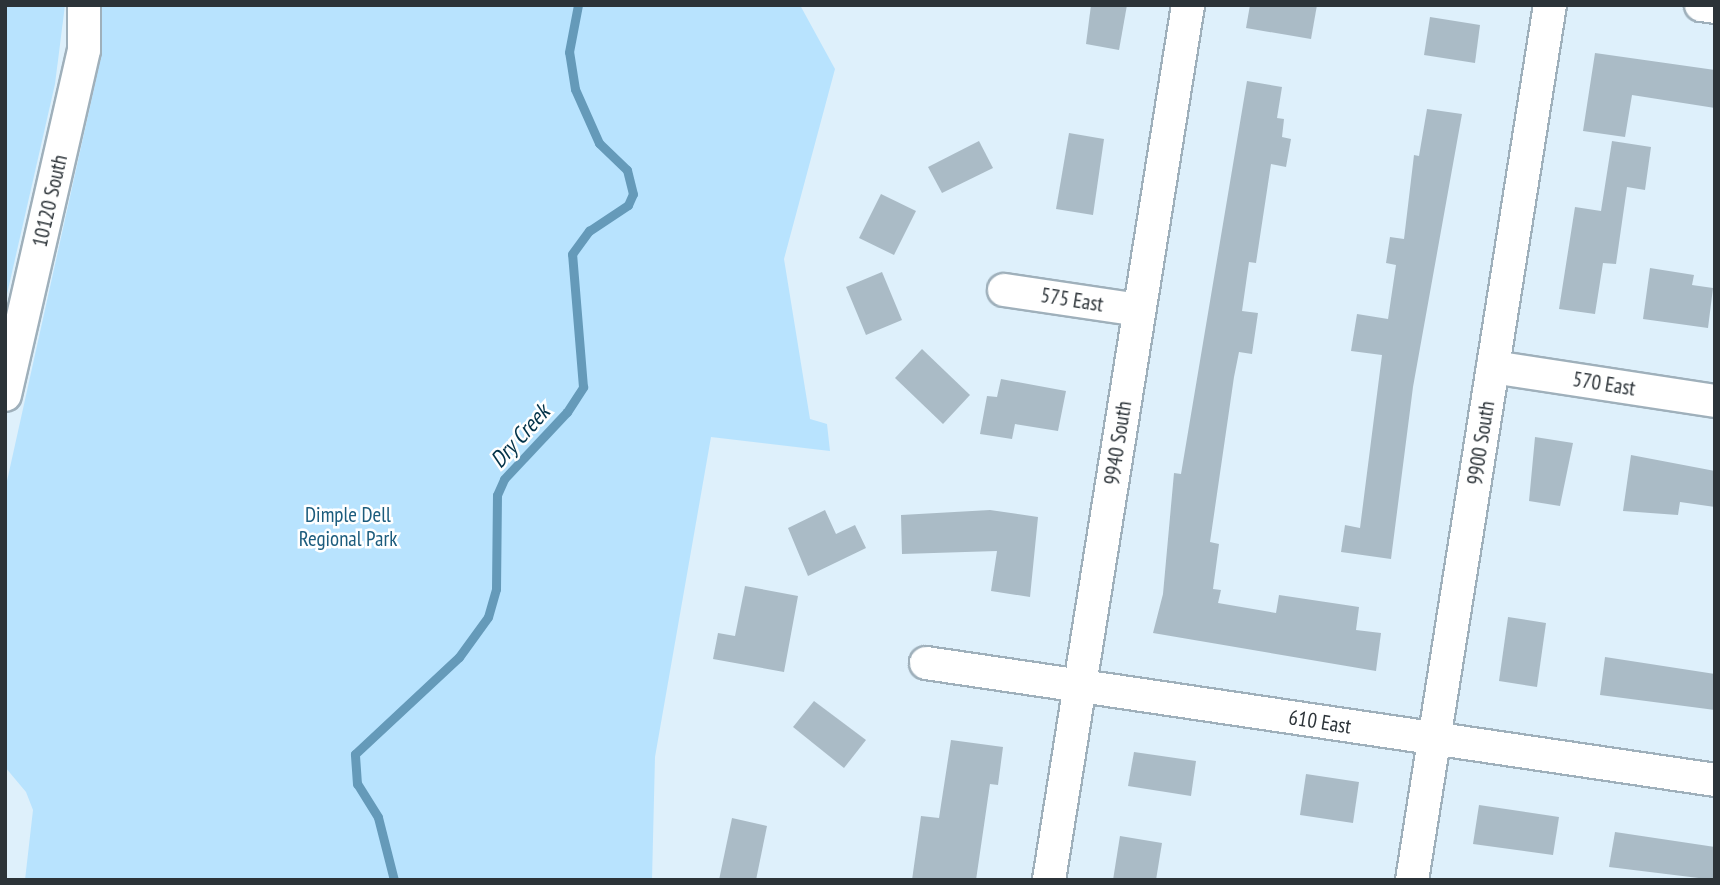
<!DOCTYPE html>
<style>
body{margin:0}
#map{position:relative;width:1720px;height:885px;overflow:hidden;background:#def0fb;font-family:"PT Sans Narrow",sans-serif}
div>[style]{position:absolute}
[style*='--x']{left:calc(var(--x)*1px);top:calc(var(--y)*1px);width:calc(var(--w)*1px);rotate:calc(var(--a)*1deg)}
.green>*{inset:0;background:#b8e3fe}
.stream>*{height:9px;margin:-4.5px;padding:0 4.5px;transform-origin:4.5px;border-radius:4.5px;background:#659ab9}
.building>*{inset:0;background:#aabbc6}
.roads{filter:drop-shadow(2px 0 #9fb0bb) drop-shadow(-2px 0 #9fb0bb) drop-shadow(0 2px #9fb0bb) drop-shadow(0 -2px #9fb0bb)}
.minor>*{height:32px;margin:-16px;padding:0 16px;transform-origin:16px;border-radius:16px;background:#fff}
span{translate:-50% -50%;white-space:nowrap;text-align:center;line-height:1.15;-webkit-text-stroke:5px #fff;paint-order:stroke}
.street-label{font-size:21px;color:#2c3338}
.park-label{font-size:21px;color:#1c5c7d}
.water-label{font-size:23px;color:#023248;font-style:italic}
.frame{position:absolute;inset:0;border:7px solid #2c3338;pointer-events:none}
</style>
<div id="map">
<div class="green">
<div style="clip-path:polygon(5px 5px,65px 5px,55px 84px,5px 303px)"></div>
<div style="clip-path:polygon(101px 5px,800px 5px,835px 69px,784px 259px,810px 419px,827px 424px,830px 451px,711px 437px,655px 757px,652px 880px,25px 880px,33px 810px,26px 792px,5px 767px,5px 490px,101px 57px)"></div>
</div>
<div class="stream">
<div style="--x:394;--y:880;--w:65;--a:-104.3"></div>
<div style="--x:378;--y:817;--w:39;--a:-122"></div>
<div style="--x:357;--y:784;--w:30;--a:-94"></div>
<div style="--x:355;--y:754;--w:142;--a:-43"></div>
<div style="--x:459;--y:657;--w:49;--a:-54.1"></div>
<div style="--x:488;--y:617;--w:29;--a:-74"></div>
<div style="--x:496;--y:589;--w:94;--a:-89.4"></div>
<div style="--x:497;--y:495;--w:17;--a:-66"></div>
<div style="--x:504;--y:479;--w:92;--a:-46.8"></div>
<div style="--x:567;--y:412;--w:30;--a:-57"></div>
<div style="--x:583;--y:387;--w:133;--a:-94.7"></div>
<div style="--x:572;--y:254;--w:29;--a:-54"></div>
<div style="--x:589;--y:231;--w:47;--a:-33.7"></div>
<div style="--x:628;--y:205;--w:12;--a:-66"></div>
<div style="--x:633;--y:194;--w:25;--a:-104"></div>
<div style="--x:627;--y:170;--w:39;--a:-136"></div>
<div style="--x:599;--y:143;--w:59;--a:-114"></div>
<div style="--x:575;--y:89;--w:37;--a:-99"></div>
<div style="--x:569;--y:52;--w:48;--a:-79.2"></div>
</div>
<div class="building">
<div style="clip-path:polygon(1091px 5px,1127px 5px,1119px 50px,1086px 44px)"></div>
<div style="clip-path:polygon(1250px 5px,1317px 5px,1311px 39px,1246px 28px)"></div>
<div style="clip-path:polygon(1430px 17px,1480px 25px,1475px 63px,1424px 55px)"></div>
<div style="clip-path:polygon(1595px 53px,1715px 70px,1715px 108px,1632px 95px,1625px 137px,1583px 131px)"></div>
<div style="clip-path:polygon(1247px 81px,1282px 87px,1277px 118px,1284px 119px,1282px 137px,1291px 139px,1286px 167px,1271px 164px,1256px 263px,1249px 262px,1242px 311px,1258px 313px,1252px 354px,1239px 352px,1234px 377px,1210px 542px,1219px 544px,1213px 589px,1221px 590px,1218px 603px,1276px 613px,1279px 595px,1359px 607px,1356px 630px,1381px 633px,1376px 671px,1153px 633px,1163px 594px,1174px 473px,1181px 474px)"></div>
<div style="clip-path:polygon(1427px 109px,1462px 114px,1413px 387px,1391px 559px,1341px 552px,1345px 525px,1360px 528px,1382px 355px,1351px 351px,1357px 314px,1388px 319px,1396px 265px,1386px 263px,1390px 237px,1404px 239px,1414px 155px,1419px 156px)"></div>
<div style="clip-path:polygon(1069px 133px,1104px 139px,1093px 215px,1056px 209px)"></div>
<div style="clip-path:polygon(979px 141px,993px 168px,942px 193px,928px 167px)"></div>
<div style="clip-path:polygon(1612px 141px,1651px 147px,1645px 190px,1627px 187px,1616px 264px,1603px 263px,1595px 314px,1559px 309px,1575px 207px,1601px 211px)"></div>
<div style="clip-path:polygon(881px 194px,916px 211px,894px 255px,859px 238px)"></div>
<div style="clip-path:polygon(1650px 268px,1694px 275px,1692px 285px,1713px 288px,1708px 328px,1643px 319px)"></div>
<div style="clip-path:polygon(882px 272px,902px 320px,866px 335px,846px 287px)"></div>
<div style="clip-path:polygon(922px 349px,970px 395px,943px 424px,895px 378px)"></div>
<div style="clip-path:polygon(1001px 379px,1066px 391px,1058px 431px,1015px 424px,1012px 439px,980px 434px,987px 396px,997px 397px)"></div>
<div style="clip-path:polygon(1535px 437px,1573px 443px,1560px 506px,1529px 501px)"></div>
<div style="clip-path:polygon(1631px 455px,1715px 471px,1715px 507px,1680px 502px,1678px 515px,1623px 511px)"></div>
<div style="clip-path:polygon(825px 510px,836px 534px,855px 525px,866px 548px,808px 576px,788px 528px)"></div>
<div style="clip-path:polygon(990px 510px,1038px 517px,1030px 597px,991px 591px,997px 551px,902px 554px,901px 515px)"></div>
<div style="clip-path:polygon(745px 586px,798px 596px,784px 672px,713px 659px,718px 633px,735px 636px)"></div>
<div style="clip-path:polygon(1508px 617px,1546px 623px,1537px 687px,1499px 681px)"></div>
<div style="clip-path:polygon(1605px 657px,1715px 674px,1715px 710px,1600px 695px)"></div>
<div style="clip-path:polygon(814px 701px,866px 740px,844px 768px,793px 727px)"></div>
<div style="clip-path:polygon(951px 740px,1003px 747px,998px 785px,990px 784px,976px 880px,912px 880px,921px 816px,939px 818px)"></div>
<div style="clip-path:polygon(1134px 752px,1196px 761px,1191px 796px,1128px 786px)"></div>
<div style="clip-path:polygon(1306px 774px,1359px 782px,1353px 823px,1300px 815px)"></div>
<div style="clip-path:polygon(1479px 805px,1559px 817px,1553px 855px,1473px 844px)"></div>
<div style="clip-path:polygon(732px 818px,767px 826px,756px 880px,719px 880px)"></div>
<div style="clip-path:polygon(1615px 832px,1715px 847px,1715px 880px,1609px 867px)"></div>
<div style="clip-path:polygon(1120px 836px,1162px 843px,1156px 880px,1113px 880px)"></div>
</div>
<div class="roads">
<div class="minor">
<div style="--x:1701;--y:5;--w:14;--a:8"></div>
<div style="--x:1004;--y:290;--w:136;--a:8.4"></div>
<div style="--x:1493;--y:367;--w:225;--a:8.7"></div>
<div style="--x:5;--y:395;--w:354;--a:-77.1"></div>
<div style="--x:84;--y:50;--w:45;--a:-90"></div>
<div style="--x:926;--y:663;--w:798;--a:8.43"></div>
<div style="--x:1049;--y:880;--w:886;--a:-80.97"></div>
<div style="--x:1412;--y:880;--w:886;--a:-81.04"></div>
</div>
</div>
<div class="street-label">
<span style="left:50px;top:201px;rotate:-77deg">10120 South</span>
<span style="left:1072px;top:300px;rotate:9deg">575 East</span>
<span style="left:1604px;top:384px;rotate:9deg">570 East</span>
<span style="left:1118px;top:443px;rotate:-81deg">9940 South</span>
<span style="left:1481px;top:443px;rotate:-81deg">9900 South</span>
<span style="left:1320px;top:722px;rotate:9deg">610 East</span>
</div>
<div class="park-label">
<span style="left:348px;top:527px">Dimple Dell<br>Regional Park</span>
</div>
<div class="water-label">
<span style="left:520px;top:436px;rotate:-48deg">Dry Creek</span>
</div>
<div class="frame"></div>
</div>
